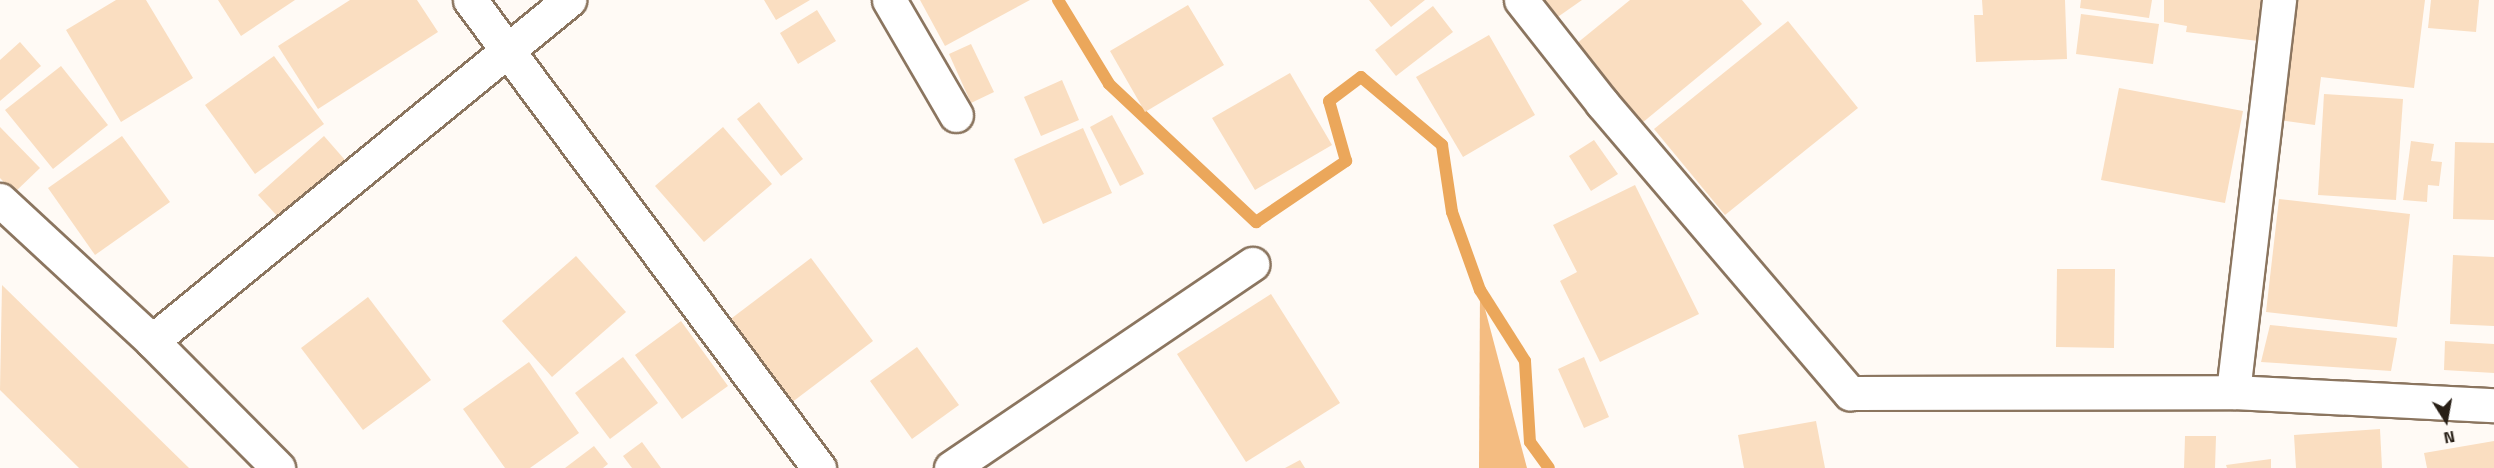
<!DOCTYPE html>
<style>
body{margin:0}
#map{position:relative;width:2494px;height:468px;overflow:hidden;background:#fffaf5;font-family:"Titillium Web",sans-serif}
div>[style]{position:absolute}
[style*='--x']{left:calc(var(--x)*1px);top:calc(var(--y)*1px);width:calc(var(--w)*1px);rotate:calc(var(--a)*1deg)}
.green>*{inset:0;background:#f4bc81}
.stream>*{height:12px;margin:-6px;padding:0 6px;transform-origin:6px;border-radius:6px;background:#eba75b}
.building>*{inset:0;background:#fadec1}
.roads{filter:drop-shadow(2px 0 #8b755f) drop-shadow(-2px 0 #8b755f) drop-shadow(0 2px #8b755f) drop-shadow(0 -2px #8b755f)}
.minor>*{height:33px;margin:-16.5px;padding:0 16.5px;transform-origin:16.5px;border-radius:16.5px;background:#fff}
span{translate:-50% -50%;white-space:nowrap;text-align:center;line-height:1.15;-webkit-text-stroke:4.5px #fffaf5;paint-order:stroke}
.north{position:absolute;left:2416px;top:390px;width:60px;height:60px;-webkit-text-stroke:4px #fffaf5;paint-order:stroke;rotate:169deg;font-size:16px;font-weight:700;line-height:24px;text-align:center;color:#281f16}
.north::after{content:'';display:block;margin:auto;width:21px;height:27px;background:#281f16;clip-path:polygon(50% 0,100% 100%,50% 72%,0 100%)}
</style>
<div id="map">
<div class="green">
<div style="clip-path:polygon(1480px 290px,1527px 468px,1479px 468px)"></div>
</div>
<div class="stream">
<div style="--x:1058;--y:0;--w:98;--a:58.7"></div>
<div style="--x:1109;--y:84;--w:202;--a:43.2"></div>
<div style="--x:1256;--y:222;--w:109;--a:-34.1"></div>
<div style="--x:1346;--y:161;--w:62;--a:-105.8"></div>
<div style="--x:1329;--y:101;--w:40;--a:-37"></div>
<div style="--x:1361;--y:77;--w:106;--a:40"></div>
<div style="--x:1442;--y:145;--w:68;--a:81.5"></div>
<div style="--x:1452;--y:212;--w:83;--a:70.3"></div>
<div style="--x:1480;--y:290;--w:84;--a:57.6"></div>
<div style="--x:1525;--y:361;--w:81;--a:86.5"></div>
<div style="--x:1530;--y:442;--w:32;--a:54"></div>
</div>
<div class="building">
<div style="clip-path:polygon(116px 0,146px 0,193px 78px,121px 122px,66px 30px)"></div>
<div style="clip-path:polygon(218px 0,295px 0,241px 36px)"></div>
<div style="clip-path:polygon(350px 0,417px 0,438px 32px,318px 109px,278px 46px)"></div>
<div style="clip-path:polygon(764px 0,810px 0,776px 20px)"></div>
<div style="clip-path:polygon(920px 0,1030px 0,945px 46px)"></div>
<div style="clip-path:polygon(1369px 0,1425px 0,1391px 27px)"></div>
<div style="clip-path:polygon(1537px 0,1582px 0,1552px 21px)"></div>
<div style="clip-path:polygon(1630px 0,1742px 0,1762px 24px,1642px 123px,1576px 44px)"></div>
<div style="clip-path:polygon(1982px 0,2065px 0,2067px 59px,1976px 62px,1974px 15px,1983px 15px)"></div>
<div style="clip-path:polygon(2081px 0,2152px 0,2149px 18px,2080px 8px)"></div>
<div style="clip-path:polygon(2164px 0,2264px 0,2258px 41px,2186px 32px,2187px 26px,2164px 22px)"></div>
<div style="clip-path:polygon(2294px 0,2425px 0,2414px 88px,2321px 77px,2315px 125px,2278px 120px)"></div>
<div style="clip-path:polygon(2431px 0,2479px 0,2476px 32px,2428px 28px)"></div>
<div style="clip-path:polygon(1188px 5px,1224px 65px,1145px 112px,1110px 51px)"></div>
<div style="clip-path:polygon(1433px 6px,1453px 32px,1396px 76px,1375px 50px)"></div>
<div style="clip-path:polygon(817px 10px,836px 41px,798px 64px,780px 33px)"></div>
<div style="clip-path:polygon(2081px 14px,2159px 24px,2153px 64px,2076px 54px)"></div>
<div style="clip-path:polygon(1788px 21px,1858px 108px,1725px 215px,1654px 129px)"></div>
<div style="clip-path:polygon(1489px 35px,1535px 115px,1463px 157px,1416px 77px)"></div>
<div style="clip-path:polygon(20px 42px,41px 66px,0 101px,0 60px)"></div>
<div style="clip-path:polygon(971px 44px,994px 92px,971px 103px,949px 54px)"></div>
<div style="clip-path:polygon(274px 56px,324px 124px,255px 174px,205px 105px)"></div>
<div style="clip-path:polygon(61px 66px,108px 125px,53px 169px,5px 110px)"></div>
<div style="clip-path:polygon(1290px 73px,1332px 145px,1255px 190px,1212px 118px)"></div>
<div style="clip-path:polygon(1062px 80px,1079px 120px,1041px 136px,1024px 97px)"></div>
<div style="clip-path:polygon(2119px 88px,2243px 111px,2225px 203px,2101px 180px)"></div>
<div style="clip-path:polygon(2324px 94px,2403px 99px,2396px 200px,2318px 195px)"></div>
<div style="clip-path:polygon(759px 102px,803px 159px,781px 176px,737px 119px)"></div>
<div style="clip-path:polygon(1112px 115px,1144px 174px,1120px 186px,1090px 127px)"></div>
<div style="clip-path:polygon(0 127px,40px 168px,14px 193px,0 178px)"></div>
<div style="clip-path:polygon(723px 127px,772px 184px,704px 242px,655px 186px)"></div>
<div style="clip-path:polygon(1083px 128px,1112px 193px,1043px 224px,1014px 159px)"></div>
<div style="clip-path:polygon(122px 136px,170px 202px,95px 255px,48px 188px)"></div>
<div style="clip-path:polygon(324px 136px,345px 160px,279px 218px,258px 195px)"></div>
<div style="clip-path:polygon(1594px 140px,1618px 174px,1591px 191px,1569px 156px)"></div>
<div style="clip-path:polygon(2411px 141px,2434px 144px,2431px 161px,2442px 162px,2439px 186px,2428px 185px,2427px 202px,2403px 200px)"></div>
<div style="clip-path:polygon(2455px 142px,2494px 143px,2494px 220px,2453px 219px)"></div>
<div style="clip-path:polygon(1635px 185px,1699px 314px,1600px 362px,1560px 281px,1577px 272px,1553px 225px)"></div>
<div style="clip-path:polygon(2279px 199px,2410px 214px,2397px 327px,2266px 312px)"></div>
<div style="clip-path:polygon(2453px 255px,2494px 257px,2494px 326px,2450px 324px)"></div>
<div style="clip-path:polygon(576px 256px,626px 312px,552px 377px,502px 321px)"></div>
<div style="clip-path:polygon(811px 258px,873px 341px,791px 403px,728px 321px)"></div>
<div style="clip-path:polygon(2057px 269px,2115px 269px,2114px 348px,2056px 347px)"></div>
<div style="clip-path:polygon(2px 285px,189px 468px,79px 468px,0 390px)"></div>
<div style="clip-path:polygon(1271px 294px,1340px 403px,1246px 462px,1177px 354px)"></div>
<div style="clip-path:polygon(368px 297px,431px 380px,363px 430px,301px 348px)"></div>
<div style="clip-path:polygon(681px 321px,728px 386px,682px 419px,635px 355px)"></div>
<div style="clip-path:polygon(2270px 325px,2397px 338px,2391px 371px,2261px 362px)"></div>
<div style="clip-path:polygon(2445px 341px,2494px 344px,2494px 373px,2444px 370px)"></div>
<div style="clip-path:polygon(917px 347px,959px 405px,912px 439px,870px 381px)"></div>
<div style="clip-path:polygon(623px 357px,658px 403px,610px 439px,575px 393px)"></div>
<div style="clip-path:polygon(1584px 357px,1609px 417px,1584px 428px,1558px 369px)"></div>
<div style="clip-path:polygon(529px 362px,579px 433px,530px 468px,505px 468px,463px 409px)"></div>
<div style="clip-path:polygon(1816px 421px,1825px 468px,1744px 468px,1738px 435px)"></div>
<div style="clip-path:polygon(2380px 429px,2382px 468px,2296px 468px,2294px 435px)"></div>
<div style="clip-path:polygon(2185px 436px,2216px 436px,2215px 468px,2184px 468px)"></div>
<div style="clip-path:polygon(2494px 441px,2494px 468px,2427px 468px,2424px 453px)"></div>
<div style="clip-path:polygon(642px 442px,661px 468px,632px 468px,623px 456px)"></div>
<div style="clip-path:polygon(594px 446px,608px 464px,603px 468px,565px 468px)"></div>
<div style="clip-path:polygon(2271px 459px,2271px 468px,2227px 468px,2226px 465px)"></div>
<div style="clip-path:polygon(1300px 460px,1305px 468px,1285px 468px)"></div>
</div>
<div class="roads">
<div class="minor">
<div style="--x:470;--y:0;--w:584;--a:53.29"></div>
<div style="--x:889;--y:0;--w:133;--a:59.8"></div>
<div style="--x:1521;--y:0;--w:131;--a:51.8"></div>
<div style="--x:1602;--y:103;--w:382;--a:49.5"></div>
<div style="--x:1850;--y:393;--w:383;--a:-0.1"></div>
<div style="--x:2233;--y:392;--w:261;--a:2.9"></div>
<div style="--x:0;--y:200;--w:207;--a:42.8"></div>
<div style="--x:152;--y:341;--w:179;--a:45.2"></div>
<div style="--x:152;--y:341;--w:539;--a:-39.27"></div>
<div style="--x:2233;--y:392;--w:395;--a:-83.3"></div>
<div style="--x:951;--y:468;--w:364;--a:-34.1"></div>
</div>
</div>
<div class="north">N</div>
</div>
